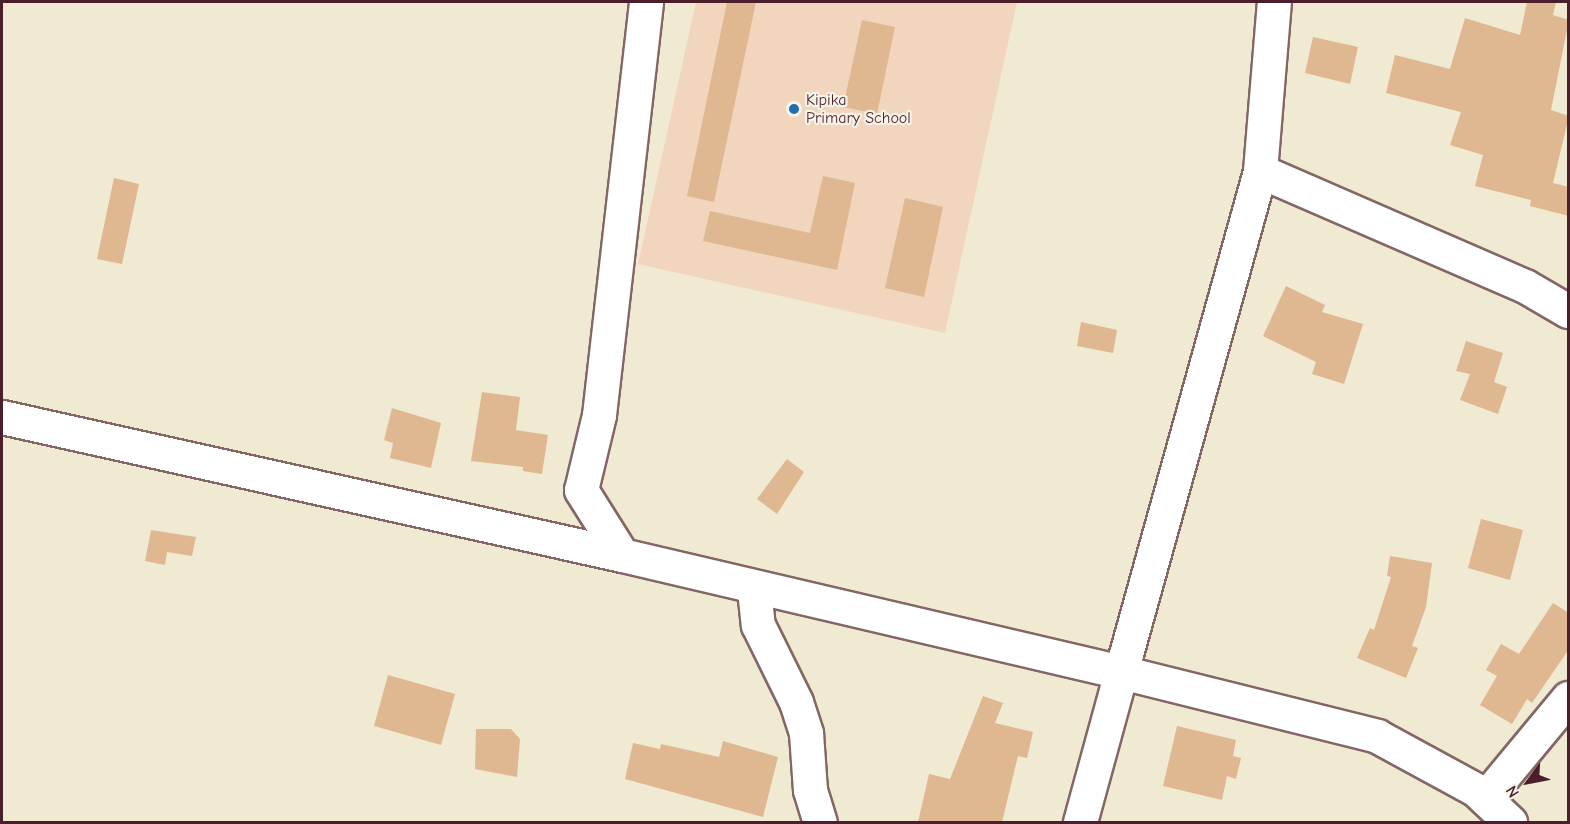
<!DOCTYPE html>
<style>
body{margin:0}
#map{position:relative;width:1570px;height:824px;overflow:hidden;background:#f0ead2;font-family:"Comic Neue",sans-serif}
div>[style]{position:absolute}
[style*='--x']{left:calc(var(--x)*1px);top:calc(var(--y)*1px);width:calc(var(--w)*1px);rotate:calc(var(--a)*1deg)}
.built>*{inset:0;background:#f1d5bd}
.building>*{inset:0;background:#dfb791}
.roads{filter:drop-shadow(2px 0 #846665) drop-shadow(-2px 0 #846665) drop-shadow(0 2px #846665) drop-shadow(0 -2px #846665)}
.minor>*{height:33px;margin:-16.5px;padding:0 16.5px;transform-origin:16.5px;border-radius:16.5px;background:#fff}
.dots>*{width:16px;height:16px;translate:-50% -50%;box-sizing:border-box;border:3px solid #f7f3e8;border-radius:50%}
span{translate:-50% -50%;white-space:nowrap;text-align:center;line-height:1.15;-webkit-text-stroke:4.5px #f7f3e8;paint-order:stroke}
.poi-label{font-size:16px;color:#4a1f2b}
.left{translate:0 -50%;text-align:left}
.frame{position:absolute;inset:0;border:3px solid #4a1f2b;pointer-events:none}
.north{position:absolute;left:1498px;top:752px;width:60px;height:60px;-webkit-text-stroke:4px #f7f3e8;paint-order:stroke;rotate:238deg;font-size:16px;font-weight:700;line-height:24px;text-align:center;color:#4a1f2b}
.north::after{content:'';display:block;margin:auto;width:21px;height:27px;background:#4a1f2b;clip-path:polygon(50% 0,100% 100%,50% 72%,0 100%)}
</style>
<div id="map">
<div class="built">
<div style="clip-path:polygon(696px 2px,1017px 2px,945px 333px,638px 264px)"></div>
</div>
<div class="building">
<div style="clip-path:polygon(727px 2px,756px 2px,714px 202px,687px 196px)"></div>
<div style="clip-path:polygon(1527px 2px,1556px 2px,1553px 15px,1569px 20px,1551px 110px,1569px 116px,1553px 183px,1569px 187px,1569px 216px,1530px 206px,1531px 200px,1475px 186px,1483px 155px,1450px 145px,1461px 112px,1386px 93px,1395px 55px,1450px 69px,1465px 18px,1520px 35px)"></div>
<div style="clip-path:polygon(862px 20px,895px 27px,877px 114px,843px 107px)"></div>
<div style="clip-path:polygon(1313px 37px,1358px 47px,1350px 84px,1305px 73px)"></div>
<div style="clip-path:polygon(823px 176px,855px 183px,837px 270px,703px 241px,710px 211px,810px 233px)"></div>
<div style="clip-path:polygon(114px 178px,139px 184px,122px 264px,97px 259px)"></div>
<div style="clip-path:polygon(905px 198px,943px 207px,924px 297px,885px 288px)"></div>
<div style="clip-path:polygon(1286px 286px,1325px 305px,1322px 312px,1363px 324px,1344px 384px,1312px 374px,1316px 362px,1263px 336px)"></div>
<div style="clip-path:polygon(1081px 322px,1117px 330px,1113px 353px,1077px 346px)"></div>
<div style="clip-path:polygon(1466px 341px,1503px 353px,1494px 382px,1507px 387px,1498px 414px,1460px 400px,1470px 374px,1456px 371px)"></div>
<div style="clip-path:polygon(482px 392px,520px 397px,516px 430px,548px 435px,542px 474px,523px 471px,523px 467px,471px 461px)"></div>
<div style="clip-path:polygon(392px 408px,441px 423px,431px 468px,390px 458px,393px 443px,384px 440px)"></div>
<div style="clip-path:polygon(787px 459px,804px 472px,777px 514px,757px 499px)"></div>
<div style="clip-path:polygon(1481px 519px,1523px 530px,1510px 580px,1468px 568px)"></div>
<div style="clip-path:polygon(151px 530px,196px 537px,192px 556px,167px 552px,165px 565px,145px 561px)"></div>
<div style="clip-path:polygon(1390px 556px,1432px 563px,1426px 607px,1412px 646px,1418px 648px,1406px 678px,1357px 658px,1370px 628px,1374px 630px,1391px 577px,1387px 576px)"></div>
<div style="clip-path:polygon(1553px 603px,1569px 613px,1569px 649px,1532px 703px,1527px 699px,1512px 724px,1480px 705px,1497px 676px,1486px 670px,1501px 644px,1519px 654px)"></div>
<div style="clip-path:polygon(388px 675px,455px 694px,441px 745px,374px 726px)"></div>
<div style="clip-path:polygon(983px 696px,1003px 703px,995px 723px,1033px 732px,1027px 758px,1018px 756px,1002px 822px,918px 822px,929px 774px,950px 779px)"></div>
<div style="clip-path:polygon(1177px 726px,1236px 740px,1233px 756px,1241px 758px,1236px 779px,1227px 776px,1222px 800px,1163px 786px)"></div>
<div style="clip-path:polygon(476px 729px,511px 729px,520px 739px,517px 777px,475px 769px)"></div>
<div style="clip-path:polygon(723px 741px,778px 757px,763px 817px,625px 779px,633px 743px,660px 749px,661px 744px,719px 757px)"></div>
</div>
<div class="roads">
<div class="minor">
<div style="--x:1260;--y:171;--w:289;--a:23.5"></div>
<div style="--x:1525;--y:286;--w:50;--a:30.2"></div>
<div style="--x:2;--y:417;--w:635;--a:12.55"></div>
<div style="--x:622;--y:555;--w:513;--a:13.2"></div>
<div style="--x:1121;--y:672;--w:520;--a:-74.49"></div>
<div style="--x:1260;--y:171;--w:170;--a:-85.3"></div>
<div style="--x:622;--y:555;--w:77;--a:-122.2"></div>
<div style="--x:581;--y:490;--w:77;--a:-76.5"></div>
<div style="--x:599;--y:415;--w:416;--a:-83.5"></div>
<div style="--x:754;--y:589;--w:36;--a:84"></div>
<div style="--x:758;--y:625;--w:86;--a:63.7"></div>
<div style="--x:796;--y:702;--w:33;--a:72"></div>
<div style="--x:806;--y:733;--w:57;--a:86"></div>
<div style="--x:810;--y:790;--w:34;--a:73"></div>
<div style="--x:1485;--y:798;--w:130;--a:-50.3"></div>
<div style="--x:1080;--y:822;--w:156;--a:-74.7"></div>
<div style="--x:1121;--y:672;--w:264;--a:14"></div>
<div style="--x:1377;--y:736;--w:113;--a:28.6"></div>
<div style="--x:1476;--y:790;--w:47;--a:43.3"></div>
</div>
</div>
<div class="dots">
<div style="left:794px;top:109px;background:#1f6fb2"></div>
</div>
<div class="poi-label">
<span class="left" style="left:806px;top:109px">Kipika<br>Primary School</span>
</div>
<div class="frame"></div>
<div class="north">N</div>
</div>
